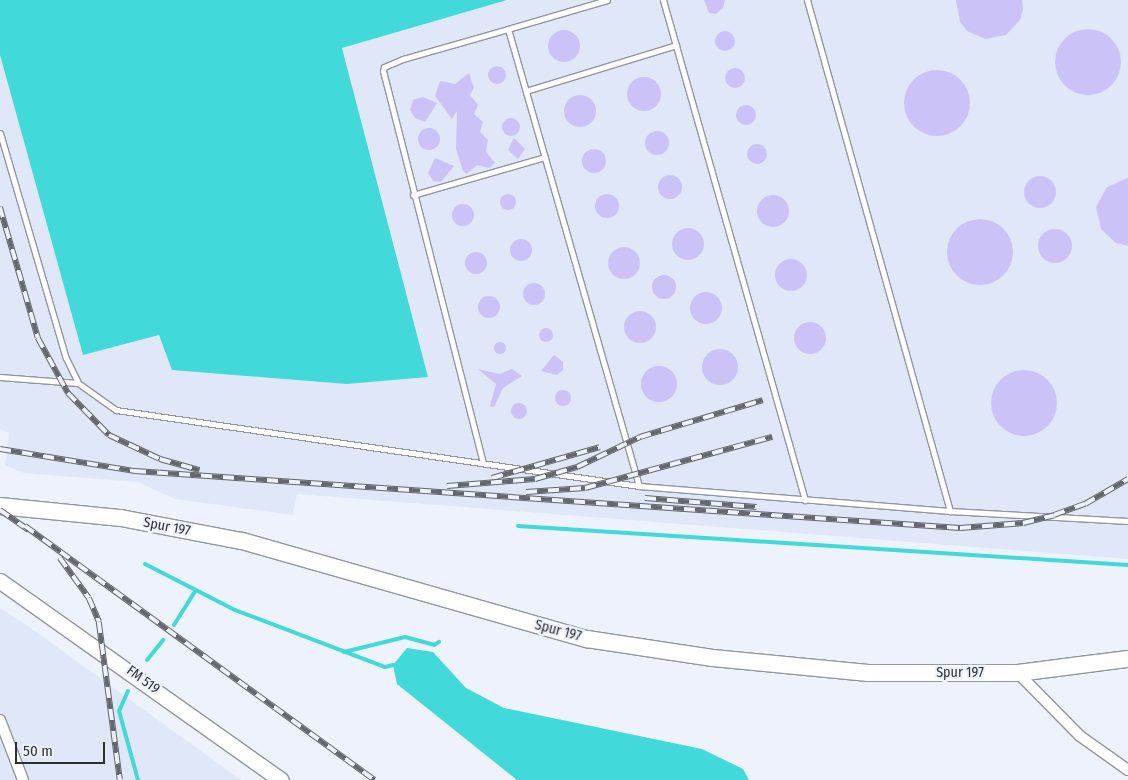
<!DOCTYPE html>
<style>
body{margin:0}
#map{position:relative;width:1128px;height:780px;overflow:hidden;background:#edf2fd;font-family:"Fira Sans Condensed",sans-serif}
div>[style]{position:absolute}
[style*='--x']{left:calc(var(--x)*1px);top:calc(var(--y)*1px);width:calc(var(--w)*1px);rotate:calc(var(--a)*1deg)}
.built>*{inset:0;background:#dfe7f9}
.water>*{inset:0;background:#41d9d9}
.stream>*{height:4px;margin:-2px;padding:0 2px;transform-origin:2px;border-radius:2px;background:#41d9d9}
.building>*{inset:0;background:#cbc3f8}
.round{border-radius:50%}
.roads{filter:drop-shadow(1px 0 #9196a0) drop-shadow(-1px 0 #9196a0) drop-shadow(0 1px #9196a0) drop-shadow(0 -1px #9196a0)}
.service>*{height:5px;margin:-2.5px;padding:0 2.5px;transform-origin:2.5px;border-radius:2.5px;background:#fff}
.minor>*{height:10px;margin:-5px;padding:0 5px;transform-origin:5px;border-radius:5px;background:#fff}
.secondary>*{height:15px;margin:-7.5px;padding:0 7.5px;transform-origin:7.5px;border-radius:7.5px;background:#fff}
.primary>*{height:16px;margin:-8px;padding:0 8px;transform-origin:8px;border-radius:8px;background:#fff}
.rail>*{height:5.5px;margin-top:-2.75px;transform-origin:0;background:repeating-linear-gradient(90deg,#edf2fd 0 11px,#64676d 0 22px);box-sizing:border-box;border-block:1px solid #64676d}
span{translate:-50% -50%;white-space:nowrap;text-align:center;line-height:1.15;-webkit-text-stroke:4.5px #edf2fd;paint-order:stroke}
.street-label{font-size:14px;color:#2e3034}
.scale{position:absolute;left:15px;top:742px;width:90px;height:22px;box-sizing:border-box;border:2px solid #2e3034;border-top:0;padding-left:6px;font-size:15px;line-height:18px;white-space:nowrap;color:#2e3034;-webkit-text-stroke:4px #edf2fd;paint-order:stroke}
</style>
<div id="map">
<div class="built">
<div style="clip-path:polygon(507px 0,1128px 0,1128px 559px,297px 494px,293px 515px,175px 499px,138px 482px,24px 473px,5px 465px,9px 433px,0 429px,0 55px,83px 355px,159px 335px,347px 384px,428px 377px,342px 47px)"></div>
<div style="clip-path:polygon(0 608px,25px 624px,241px 780px,0 780px)"></div>
</div>
<div class="water">
<div style="clip-path:polygon(0 0,507px 0,342px 48px,428px 377px,347px 384px,172px 370px,159px 335px,83px 355px,0 55px)"></div>
<div style="clip-path:polygon(407px 648px,433px 652px,466px 688px,504px 708px,702px 749px,743px 769px,749px 780px,517px 780px,397px 684px,393px 665px)"></div>
</div>
<div class="stream">
<div style="--x:518;--y:526;--w:611;--a:3.66"></div>
<div style="--x:145;--y:564;--w:101;--a:27.1"></div>
<div style="--x:235;--y:610;--w:160;--a:20.8"></div>
<div style="--x:385;--y:667;--w:8;--a:-14"></div>
<div style="--x:174;--y:625;--w:39;--a:-58"></div>
<div style="--x:344;--y:652;--w:63;--a:-13.8"></div>
<div style="--x:405;--y:637;--w:30;--a:15"></div>
<div style="--x:434;--y:645;--w:6;--a:-31"></div>
<div style="--x:147;--y:660;--w:26;--a:-51"></div>
<div style="--x:128;--y:691;--w:22;--a:114"></div>
<div style="--x:119;--y:711;--w:72;--a:74.6"></div>
</div>
<div class="building">
<div style="clip-path:polygon(704px 0,725px 0,723px 8px,716px 14px,709px 13px)"></div>
<div style="clip-path:polygon(956px 0,1022px 0,1023px 9px,1020px 20px,1006px 35px,986px 39px,967px 31px,960px 22px)"></div>
<div class="round" style="left:1055px;top:29px;width:66px;height:66px"></div>
<div class="round" style="left:548px;top:30px;width:32px;height:32px"></div>
<div class="round" style="left:715px;top:31px;width:20px;height:20px"></div>
<div class="round" style="left:488px;top:66px;width:18px;height:18px"></div>
<div class="round" style="left:725px;top:68px;width:20px;height:20px"></div>
<div class="round" style="left:904px;top:70px;width:66px;height:66px"></div>
<div style="clip-path:polygon(469px 73px,474px 88px,470px 95px,478px 105px,474px 114px,483px 122px,480px 132px,488px 140px,486px 152px,495px 163px,489px 168px,477px 165px,467px 174px,463px 171px,456px 149px,457px 111px,452px 119px,435px 96px,440px 81px,455px 84px)"></div>
<div class="round" style="left:627px;top:77px;width:34px;height:34px"></div>
<div class="round" style="left:564px;top:95px;width:32px;height:32px"></div>
<div style="clip-path:polygon(423px 97px,437px 103px,425px 122px,415px 118px,410px 110px,413px 100px)"></div>
<div class="round" style="left:736px;top:105px;width:20px;height:20px"></div>
<div class="round" style="left:502px;top:118px;width:18px;height:18px"></div>
<div class="round" style="left:418px;top:128px;width:22px;height:22px"></div>
<div class="round" style="left:645px;top:131px;width:24px;height:24px"></div>
<div style="clip-path:polygon(514px 138px,525px 149px,518px 159px,508px 150px)"></div>
<div class="round" style="left:747px;top:144px;width:20px;height:20px"></div>
<div class="round" style="left:582px;top:149px;width:24px;height:24px"></div>
<div style="clip-path:polygon(435px 158px,454px 166px,441px 182px,433px 181px,428px 173px)"></div>
<div class="round" style="left:658px;top:175px;width:24px;height:24px"></div>
<div class="round" style="left:1024px;top:176px;width:32px;height:32px"></div>
<div style="clip-path:polygon(1128px 178px,1128px 246px,1116px 243px,1101px 229px,1096px 207px,1107px 187px)"></div>
<div class="round" style="left:595px;top:194px;width:24px;height:24px"></div>
<div class="round" style="left:500px;top:194px;width:16px;height:16px"></div>
<div class="round" style="left:757px;top:195px;width:32px;height:32px"></div>
<div class="round" style="left:452px;top:204px;width:22px;height:22px"></div>
<div class="round" style="left:947px;top:219px;width:66px;height:66px"></div>
<div class="round" style="left:672px;top:228px;width:32px;height:32px"></div>
<div class="round" style="left:1038px;top:229px;width:34px;height:34px"></div>
<div class="round" style="left:510px;top:239px;width:22px;height:22px"></div>
<div class="round" style="left:608px;top:247px;width:32px;height:32px"></div>
<div class="round" style="left:465px;top:252px;width:22px;height:22px"></div>
<div class="round" style="left:775px;top:259px;width:32px;height:32px"></div>
<div class="round" style="left:652px;top:275px;width:24px;height:24px"></div>
<div class="round" style="left:523px;top:283px;width:22px;height:22px"></div>
<div class="round" style="left:690px;top:292px;width:32px;height:32px"></div>
<div class="round" style="left:478px;top:296px;width:22px;height:22px"></div>
<div class="round" style="left:624px;top:311px;width:32px;height:32px"></div>
<div class="round" style="left:794px;top:322px;width:32px;height:32px"></div>
<div class="round" style="left:539px;top:328px;width:14px;height:14px"></div>
<div class="round" style="left:494px;top:342px;width:12px;height:12px"></div>
<div class="round" style="left:702px;top:349px;width:36px;height:36px"></div>
<div style="clip-path:polygon(554px 355px,563px 362px,563px 370px,557px 375px,541px 371px)"></div>
<div class="round" style="left:641px;top:366px;width:36px;height:36px"></div>
<div style="clip-path:polygon(478px 369px,499px 374px,512px 369px,522px 376px,503px 388px,494px 407px,490px 406px,496px 384px)"></div>
<div class="round" style="left:991px;top:370px;width:66px;height:66px"></div>
<div class="round" style="left:555px;top:390px;width:16px;height:16px"></div>
<div class="round" style="left:511px;top:403px;width:16px;height:16px"></div>
</div>
<div class="roads">
<div class="service">
<div style="--x:607;--y:0;--w:103;--a:163.7"></div>
<div style="--x:508;--y:29;--w:475;--a:74"></div>
<div style="--x:663;--y:0;--w:520;--a:74.15"></div>
<div style="--x:807;--y:0;--w:531;--a:74.37"></div>
<div style="--x:526;--y:91;--w:157;--a:-17"></div>
<div style="--x:0;--y:133;--w:234;--a:73.7"></div>
<div style="--x:66;--y:358;--w:28;--a:64"></div>
<div style="--x:78;--y:383;--w:47;--a:35.4"></div>
<div style="--x:116;--y:410;--w:528;--a:8.27"></div>
<div style="--x:639;--y:486;--w:312;--a:4.6"></div>
<div style="--x:950;--y:511;--w:178;--a:3.2"></div>
<div style="--x:413;--y:195;--w:137;--a:-16.1"></div>
<div style="--x:0;--y:377;--w:78;--a:4.4"></div>
<div style="--x:483;--y:463;--w:405;--a:-104.3"></div>
<div style="--x:383;--y:71;--w:4;--a:-76"></div>
<div style="--x:384;--y:67;--w:21;--a:-23"></div>
<div style="--x:403;--y:59;--w:109;--a:-15.9"></div>
</div>
<div class="minor">
<div style="--x:1018;--y:673;--w:88;--a:45.5"></div>
<div style="--x:1080;--y:736;--w:59;--a:35.3"></div>
<div style="--x:0;--y:720;--w:64;--a:69"></div>
</div>
<div class="secondary">
<div style="--x:0;--y:581;--w:344;--a:35.3"></div>
</div>
<div class="primary">
<div style="--x:0;--y:506;--w:122;--a:5.7"></div>
<div style="--x:121;--y:518;--w:123;--a:10.8"></div>
<div style="--x:242;--y:541;--w:359;--a:15.9"></div>
<div style="--x:587;--y:639;--w:127;--a:8.6"></div>
<div style="--x:713;--y:658;--w:156;--a:5.5"></div>
<div style="--x:868;--y:673;--w:150;--a:0"></div>
<div style="--x:1018;--y:673;--w:111;--a:-7.3"></div>
</div>
</div>
<div class="rail">
<div style="--x:0;--y:207;--w:136;--a:73.8"></div>
<div style="--x:38;--y:338;--w:63;--a:61.4"></div>
<div style="--x:68;--y:393;--w:59;--a:45.7"></div>
<div style="--x:109;--y:435;--w:56;--a:25.2"></div>
<div style="--x:160;--y:459;--w:41;--a:15.8"></div>
<div style="--x:0;--y:449;--w:137;--a:9.3"></div>
<div style="--x:135;--y:471;--w:827;--a:3.95"></div>
<div style="--x:960;--y:528;--w:63;--a:-4.5"></div>
<div style="--x:1023;--y:523;--w:32;--a:-14"></div>
<div style="--x:1054;--y:515;--w:33;--a:-20"></div>
<div style="--x:1085;--y:504;--w:50;--a:-30.2"></div>
<div style="--x:492;--y:478;--w:112;--a:-16"></div>
<div style="--x:447;--y:486;--w:88;--a:-4.5"></div>
<div style="--x:535;--y:479;--w:44;--a:-15.9"></div>
<div style="--x:577;--y:467;--w:70;--a:-25.5"></div>
<div style="--x:640;--y:437;--w:128;--a:-16.7"></div>
<div style="--x:526;--y:492;--w:59;--a:-3.9"></div>
<div style="--x:585;--y:488;--w:194;--a:-15.3"></div>
<div style="--x:645;--y:498;--w:112;--a:4.6"></div>
<div style="--x:0;--y:510;--w:35;--a:35"></div>
<div style="--x:25;--y:526;--w:432;--a:36"></div>
<div style="--x:60;--y:558;--w:49;--a:54.1"></div>
<div style="--x:89;--y:598;--w:26;--a:67"></div>
<div style="--x:99;--y:622;--w:159;--a:82.4"></div>
</div>
<div class="street-label">
<span style="left:167px;top:527px;rotate:11deg">Spur 197</span>
<span style="left:558px;top:631px;rotate:15deg">Spur 197</span>
<span style="left:960px;top:673px">Spur 197</span>
<span style="left:143px;top:680px;rotate:36deg">FM 519</span>
</div>
<div class="scale">50 m</div>
</div>
